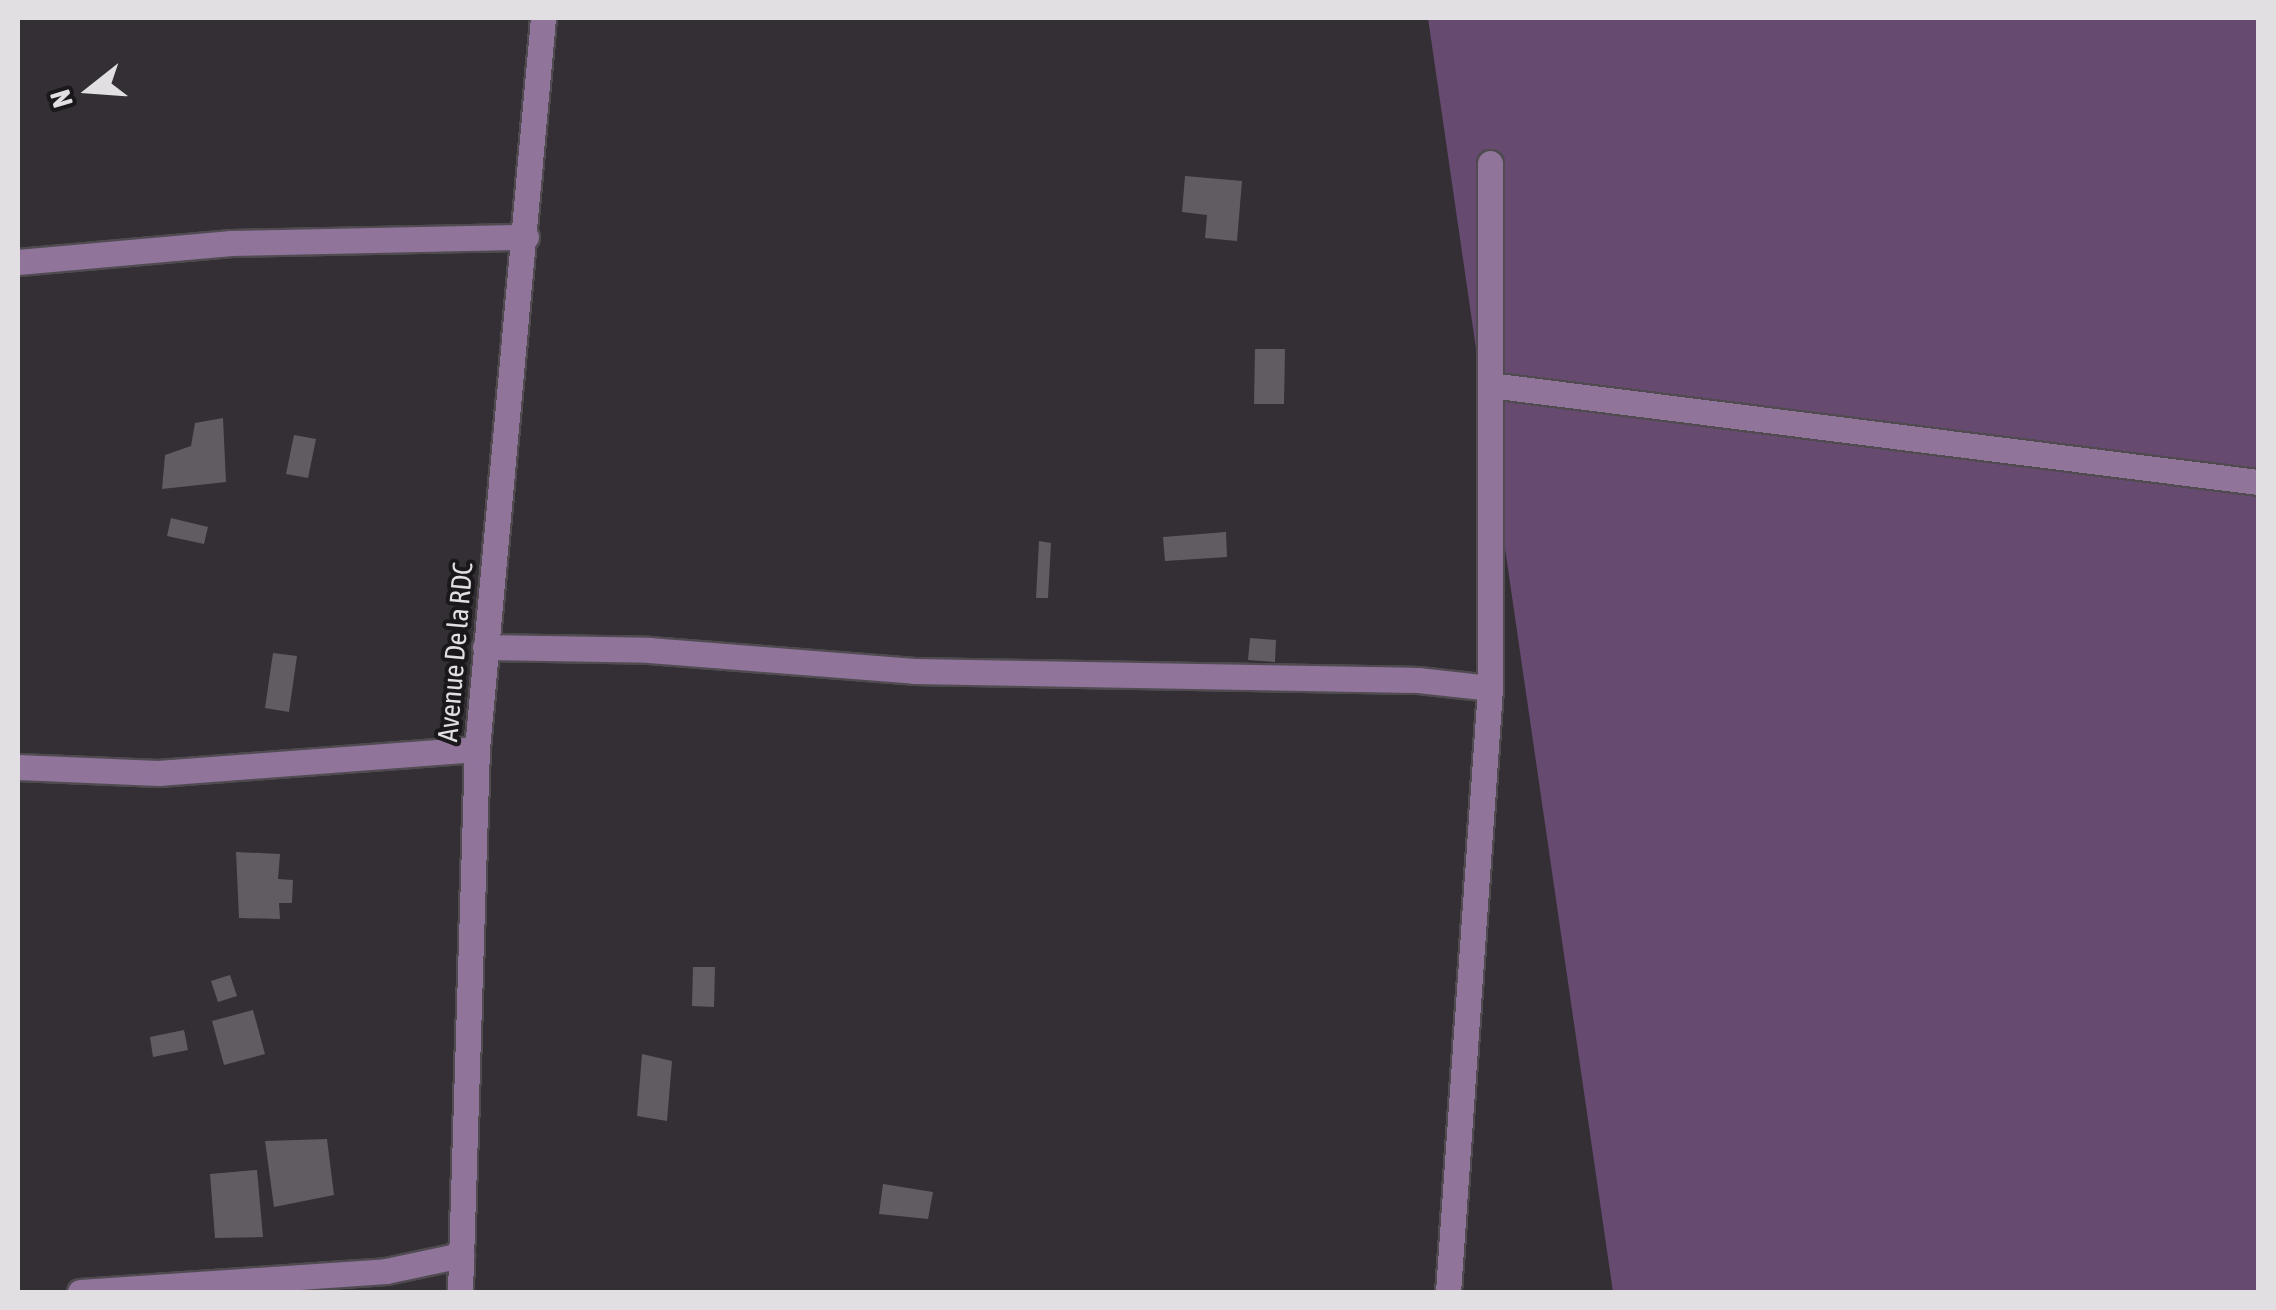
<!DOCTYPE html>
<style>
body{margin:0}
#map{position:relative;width:2276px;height:1310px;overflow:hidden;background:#332f35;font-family:"Asap Condensed",sans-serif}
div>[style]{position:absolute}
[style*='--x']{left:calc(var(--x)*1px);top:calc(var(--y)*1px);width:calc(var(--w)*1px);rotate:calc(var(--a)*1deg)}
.green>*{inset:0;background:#674a70}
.building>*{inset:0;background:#605c62}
.roads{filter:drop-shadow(2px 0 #4f4b51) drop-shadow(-2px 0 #4f4b51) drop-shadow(0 2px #4f4b51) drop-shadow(0 -2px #4f4b51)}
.minor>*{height:25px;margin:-12.5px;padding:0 12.5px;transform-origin:12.5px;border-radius:12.5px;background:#90749a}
span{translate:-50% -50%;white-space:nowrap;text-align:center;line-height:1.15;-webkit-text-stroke:8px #1a181a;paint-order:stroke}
.street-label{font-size:28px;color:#e1dfe2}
.frame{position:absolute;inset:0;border:20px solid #e1dfe2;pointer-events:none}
.north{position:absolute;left:40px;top:40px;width:100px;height:100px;-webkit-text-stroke:8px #1a181a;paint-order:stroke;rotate:253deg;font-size:28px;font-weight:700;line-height:40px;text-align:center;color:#e1dfe2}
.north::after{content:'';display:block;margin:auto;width:35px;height:45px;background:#e1dfe2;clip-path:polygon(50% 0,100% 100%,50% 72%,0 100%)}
</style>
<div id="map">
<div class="green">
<div style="clip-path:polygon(1428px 18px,2258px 18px,2258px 1292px,1613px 1292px)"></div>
</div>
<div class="building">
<div style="clip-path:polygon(1185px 176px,1242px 181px,1237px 241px,1205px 238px,1207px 215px,1182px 212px)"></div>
<div style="clip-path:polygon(1255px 349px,1285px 349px,1284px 404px,1254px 404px)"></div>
<div style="clip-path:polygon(223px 418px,226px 482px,162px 489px,165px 455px,191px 446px,195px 423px)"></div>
<div style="clip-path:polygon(294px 435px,316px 439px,308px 478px,286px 474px)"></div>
<div style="clip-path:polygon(171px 518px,208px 527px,204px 544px,167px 536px)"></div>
<div style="clip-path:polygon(1226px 532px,1227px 557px,1165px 561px,1163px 537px)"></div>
<div style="clip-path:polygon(1039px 541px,1051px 543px,1048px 598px,1036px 598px)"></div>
<div style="clip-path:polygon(1250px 638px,1276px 640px,1275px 662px,1248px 660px)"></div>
<div style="clip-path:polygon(273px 653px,297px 656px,289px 712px,265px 708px)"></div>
<div style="clip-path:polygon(236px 852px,280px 854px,278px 879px,293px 880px,292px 903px,279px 903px,280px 919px,239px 918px)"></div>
<div style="clip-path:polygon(693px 967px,715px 967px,714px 1007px,692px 1006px)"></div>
<div style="clip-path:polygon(230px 975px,237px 996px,218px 1002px,211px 981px)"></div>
<div style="clip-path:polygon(253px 1010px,265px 1054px,224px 1065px,212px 1021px)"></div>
<div style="clip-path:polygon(184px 1030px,188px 1050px,153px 1057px,150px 1037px)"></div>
<div style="clip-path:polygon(642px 1054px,672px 1061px,667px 1121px,637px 1116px)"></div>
<div style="clip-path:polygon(327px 1139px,334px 1195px,274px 1207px,265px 1141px)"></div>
<div style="clip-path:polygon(257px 1170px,263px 1237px,215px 1238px,210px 1174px)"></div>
<div style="clip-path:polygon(883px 1184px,933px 1192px,928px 1219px,879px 1214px)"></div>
</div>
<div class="roads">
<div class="minor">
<div style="--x:18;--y:262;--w:214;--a:-5.1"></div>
<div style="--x:231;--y:243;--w:295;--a:-1.2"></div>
<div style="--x:1490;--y:385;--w:774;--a:7.2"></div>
<div style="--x:485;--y:647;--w:164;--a:1"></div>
<div style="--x:649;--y:650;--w:266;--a:4.5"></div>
<div style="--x:914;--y:671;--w:504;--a:1.02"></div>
<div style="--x:1418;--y:680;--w:72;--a:6.3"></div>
<div style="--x:18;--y:767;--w:140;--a:2.5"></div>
<div style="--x:158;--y:773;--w:320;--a:-4.3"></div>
<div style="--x:80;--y:1292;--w:307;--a:-3.9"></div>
<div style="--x:386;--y:1271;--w:77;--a:-12"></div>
<div style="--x:460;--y:1292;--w:543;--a:-88.21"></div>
<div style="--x:477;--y:749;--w:734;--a:-84.84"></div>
<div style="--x:1448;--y:1292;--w:605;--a:-86.02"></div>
<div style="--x:1490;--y:688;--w:525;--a:-90"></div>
</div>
</div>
<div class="street-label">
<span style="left:455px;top:652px;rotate:-85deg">Avenue De la RDC</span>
</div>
<div class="frame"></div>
<div class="north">N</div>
</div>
